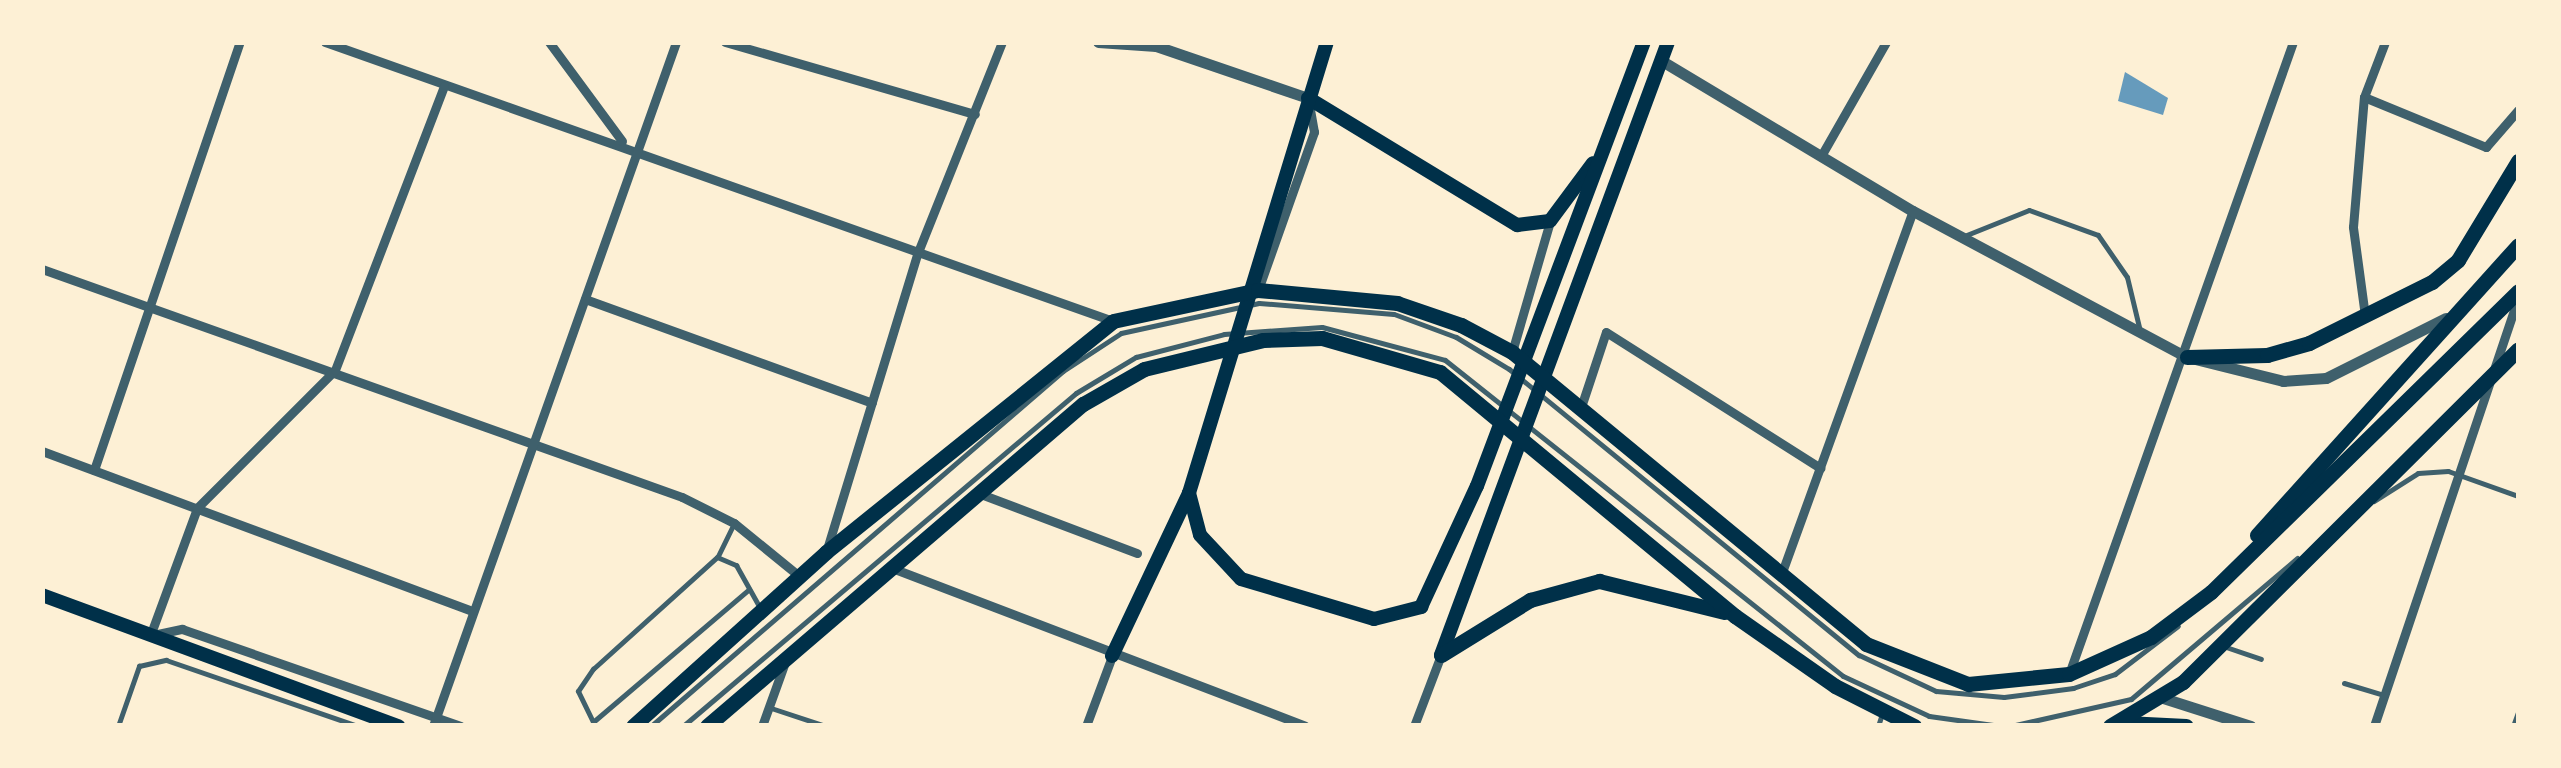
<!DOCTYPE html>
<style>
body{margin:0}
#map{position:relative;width:2561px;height:768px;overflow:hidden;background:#fdf0d5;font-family:"Varela Round",sans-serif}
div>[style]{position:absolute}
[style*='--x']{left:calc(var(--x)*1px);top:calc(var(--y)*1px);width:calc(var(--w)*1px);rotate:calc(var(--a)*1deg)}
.water>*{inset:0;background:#669bbc}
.service>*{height:5px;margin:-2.5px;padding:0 2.5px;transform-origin:2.5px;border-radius:2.5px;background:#3f606c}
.minor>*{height:9px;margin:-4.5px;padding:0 4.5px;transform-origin:4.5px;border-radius:4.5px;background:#3f606c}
.tertiary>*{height:11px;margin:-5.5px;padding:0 5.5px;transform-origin:5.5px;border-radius:5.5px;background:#3f606c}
.secondary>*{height:14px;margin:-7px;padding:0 7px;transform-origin:7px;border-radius:7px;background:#003049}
.primary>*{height:15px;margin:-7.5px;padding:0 7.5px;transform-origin:7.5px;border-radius:7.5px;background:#003049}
span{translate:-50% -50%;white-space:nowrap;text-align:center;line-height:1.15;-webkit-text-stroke:9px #fdf0d5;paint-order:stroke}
.frame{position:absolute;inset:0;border:45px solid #fdf0d5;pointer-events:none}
</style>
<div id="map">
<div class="water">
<div style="clip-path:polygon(2125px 72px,2168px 98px,2163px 115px,2118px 101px)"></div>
</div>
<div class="service">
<div style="--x:1964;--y:236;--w:70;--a:-21.8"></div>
<div style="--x:2029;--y:210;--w:73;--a:19.9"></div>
<div style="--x:2098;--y:235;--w:51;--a:55.4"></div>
<div style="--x:2127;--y:277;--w:56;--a:76.5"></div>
<div style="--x:2374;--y:501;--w:52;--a:-32.5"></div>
<div style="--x:2418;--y:473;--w:30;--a:-4"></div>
<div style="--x:2448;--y:471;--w:74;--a:19.7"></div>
<div style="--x:718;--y:556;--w:37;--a:-64"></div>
<div style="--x:2223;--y:646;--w:40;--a:18.9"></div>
<div style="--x:2344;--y:683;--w:42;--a:16.7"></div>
<div style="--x:771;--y:708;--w:57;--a:18.4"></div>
<div style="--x:593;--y:722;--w:205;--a:-40.4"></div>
<div style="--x:118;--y:726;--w:64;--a:-70.7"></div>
<div style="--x:139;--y:666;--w:28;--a:-13"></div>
<div style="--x:166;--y:660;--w:203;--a:19"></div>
<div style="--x:595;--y:726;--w:39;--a:-116"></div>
<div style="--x:578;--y:691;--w:27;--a:-56"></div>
<div style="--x:593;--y:669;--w:167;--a:-42.1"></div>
<div style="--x:717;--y:557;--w:21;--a:23"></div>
<div style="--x:736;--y:565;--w:49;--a:60.8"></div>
<div style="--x:651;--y:726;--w:544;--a:-40.75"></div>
<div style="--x:1063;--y:371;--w:69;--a:-33.2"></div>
<div style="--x:1121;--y:333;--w:141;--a:-12.3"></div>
<div style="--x:1259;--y:303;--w:135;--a:4.7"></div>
<div style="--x:1394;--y:314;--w:66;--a:20.4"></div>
<div style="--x:1456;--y:337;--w:62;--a:31.1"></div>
<div style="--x:1509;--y:369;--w:452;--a:39.3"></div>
<div style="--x:1859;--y:655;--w:85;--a:25.1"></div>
<div style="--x:1936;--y:691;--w:68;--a:5"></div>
<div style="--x:2004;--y:697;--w:70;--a:-7.4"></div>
<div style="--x:2073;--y:688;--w:44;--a:-18.4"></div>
<div style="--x:2115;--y:674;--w:79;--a:-37.3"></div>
<div style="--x:683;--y:726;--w:515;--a:-40.28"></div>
<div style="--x:1076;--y:393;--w:70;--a:-31"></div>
<div style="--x:1136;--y:357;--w:91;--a:-14.6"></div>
<div style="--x:1224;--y:334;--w:98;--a:-4.1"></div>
<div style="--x:1322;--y:327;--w:127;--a:15"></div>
<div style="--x:1445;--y:360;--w:508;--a:38.45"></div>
<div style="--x:1843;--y:676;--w:95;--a:24.9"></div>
<div style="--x:1929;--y:716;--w:72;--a:8"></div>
<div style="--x:1878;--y:726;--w:13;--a:-72"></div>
<div style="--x:2011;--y:726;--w:123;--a:-12.7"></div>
<div style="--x:2131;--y:699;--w:218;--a:-40.3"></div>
<div style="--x:2513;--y:726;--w:15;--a:-70"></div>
</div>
<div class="minor">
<div style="--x:325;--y:42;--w:836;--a:19.5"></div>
<div style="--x:549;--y:42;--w:123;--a:53.6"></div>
<div style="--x:725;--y:42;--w:260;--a:16.1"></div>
<div style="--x:2364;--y:97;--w:132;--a:22.3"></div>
<div style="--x:2486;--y:147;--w:49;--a:-49.1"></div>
<div style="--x:1821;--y:156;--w:131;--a:-60.3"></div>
<div style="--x:42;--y:269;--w:679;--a:19.61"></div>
<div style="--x:682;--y:497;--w:58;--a:26.6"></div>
<div style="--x:734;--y:523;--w:84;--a:39.2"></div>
<div style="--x:1258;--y:290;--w:168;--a:-70.5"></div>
<div style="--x:1314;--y:132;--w:27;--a:-100"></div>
<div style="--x:585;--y:299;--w:305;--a:19.9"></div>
<div style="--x:2365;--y:316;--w:90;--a:-97.7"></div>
<div style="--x:2353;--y:227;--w:130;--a:-85.2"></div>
<div style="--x:2364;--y:97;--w:59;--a:-69.1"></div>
<div style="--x:1512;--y:352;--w:136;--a:-73.8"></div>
<div style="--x:1580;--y:410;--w:82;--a:-71.6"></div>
<div style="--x:1606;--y:332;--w:254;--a:32.4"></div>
<div style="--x:42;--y:451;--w:459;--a:20.4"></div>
<div style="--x:94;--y:470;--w:452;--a:-71.2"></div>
<div style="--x:978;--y:493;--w:170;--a:20.7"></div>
<div style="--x:827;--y:549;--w:311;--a:-73"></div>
<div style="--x:918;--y:252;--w:226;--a:-68.2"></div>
<div style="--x:892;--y:568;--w:442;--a:20.9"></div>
<div style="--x:1781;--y:575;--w:387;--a:-70.1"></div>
<div style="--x:153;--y:635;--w:30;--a:-12"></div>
<div style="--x:182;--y:629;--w:295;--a:19.2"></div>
<div style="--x:150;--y:636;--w:136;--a:-69.8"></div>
<div style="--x:197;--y:508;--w:195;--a:-45"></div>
<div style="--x:335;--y:370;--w:304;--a:-69"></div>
<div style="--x:2070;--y:671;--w:667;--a:-70.48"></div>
<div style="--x:433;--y:726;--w:726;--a:-70.44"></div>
<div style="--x:762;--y:726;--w:68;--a:-70.2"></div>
<div style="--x:1086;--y:726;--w:75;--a:-69.6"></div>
<div style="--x:1414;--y:726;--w:76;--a:-69.2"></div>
<div style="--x:2374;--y:726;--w:453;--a:-71.4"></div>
</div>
<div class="tertiary">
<div style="--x:1098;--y:42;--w:58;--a:3.9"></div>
<div style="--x:1156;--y:46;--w:161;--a:18.9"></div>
<div style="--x:1662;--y:61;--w:292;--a:30.9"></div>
<div style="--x:1913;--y:211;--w:310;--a:28.1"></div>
<div style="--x:2187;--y:357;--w:99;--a:14"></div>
<div style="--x:2283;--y:381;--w:43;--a:-4"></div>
<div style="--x:2326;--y:378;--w:134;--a:-26.6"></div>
<div style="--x:2163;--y:698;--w:92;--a:17.7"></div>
</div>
<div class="secondary">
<div style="--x:1308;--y:98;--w:245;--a:31.3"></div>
<div style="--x:1517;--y:225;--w:33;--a:-7"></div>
<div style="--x:1550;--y:221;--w:72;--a:-53.4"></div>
<div style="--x:1189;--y:493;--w:43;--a:75.3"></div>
<div style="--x:1200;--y:535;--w:60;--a:47"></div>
<div style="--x:1241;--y:579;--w:139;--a:16.7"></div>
<div style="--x:1374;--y:619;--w:49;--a:-14.3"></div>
<div style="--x:1421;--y:607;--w:133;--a:-65.2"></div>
<div style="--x:1477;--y:486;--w:474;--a:-69.4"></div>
<div style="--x:42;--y:595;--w:380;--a:20.2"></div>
<div style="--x:1441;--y:655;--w:654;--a:-69.68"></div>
<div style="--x:1112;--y:656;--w:180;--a:-64.7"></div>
<div style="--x:1189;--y:493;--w:472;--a:-73"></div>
</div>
<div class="primary">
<div style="--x:2187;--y:357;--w:80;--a:-1.4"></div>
<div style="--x:2267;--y:355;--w:44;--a:-15.9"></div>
<div style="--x:2309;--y:343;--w:137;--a:-26.4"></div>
<div style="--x:2432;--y:282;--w:34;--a:-40"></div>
<div style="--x:2458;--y:260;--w:116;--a:-58.8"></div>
<div style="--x:2257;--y:535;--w:390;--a:-48"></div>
<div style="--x:1441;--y:655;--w:105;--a:-31.7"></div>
<div style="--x:1530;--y:600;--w:72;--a:-15.4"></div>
<div style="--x:1599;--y:581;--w:129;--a:13.9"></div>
<div style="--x:2126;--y:723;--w:60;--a:2.9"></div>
<div style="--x:633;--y:726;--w:260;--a:-42"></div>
<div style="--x:826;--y:552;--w:368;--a:-38.8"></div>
<div style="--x:1113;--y:321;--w:148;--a:-12.1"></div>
<div style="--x:1258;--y:290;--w:140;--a:5.3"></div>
<div style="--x:1397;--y:303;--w:68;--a:19"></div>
<div style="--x:1461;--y:325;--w:58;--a:27.9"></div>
<div style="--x:1512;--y:352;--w:459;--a:39.5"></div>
<div style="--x:1866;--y:644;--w:110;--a:21.4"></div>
<div style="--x:1968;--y:684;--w:101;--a:-5.7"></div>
<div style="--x:2069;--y:674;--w:90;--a:-24.3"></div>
<div style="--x:2151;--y:637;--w:75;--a:-36.9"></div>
<div style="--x:2211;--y:592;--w:430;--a:-44.4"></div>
<div style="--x:707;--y:726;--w:495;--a:-40.6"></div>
<div style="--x:1083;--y:404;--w:70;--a:-29.8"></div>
<div style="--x:1144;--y:369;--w:122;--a:-13.7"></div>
<div style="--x:1263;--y:340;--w:59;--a:-1.9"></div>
<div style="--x:1322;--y:338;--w:123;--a:16.1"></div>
<div style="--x:1440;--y:372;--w:383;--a:39.6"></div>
<div style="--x:1735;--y:616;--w:122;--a:35"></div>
<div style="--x:1835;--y:686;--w:89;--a:26.9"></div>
<div style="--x:2110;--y:726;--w:85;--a:-31.1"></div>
<div style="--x:2183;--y:682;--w:472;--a:-44.8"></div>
</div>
<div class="frame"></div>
</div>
